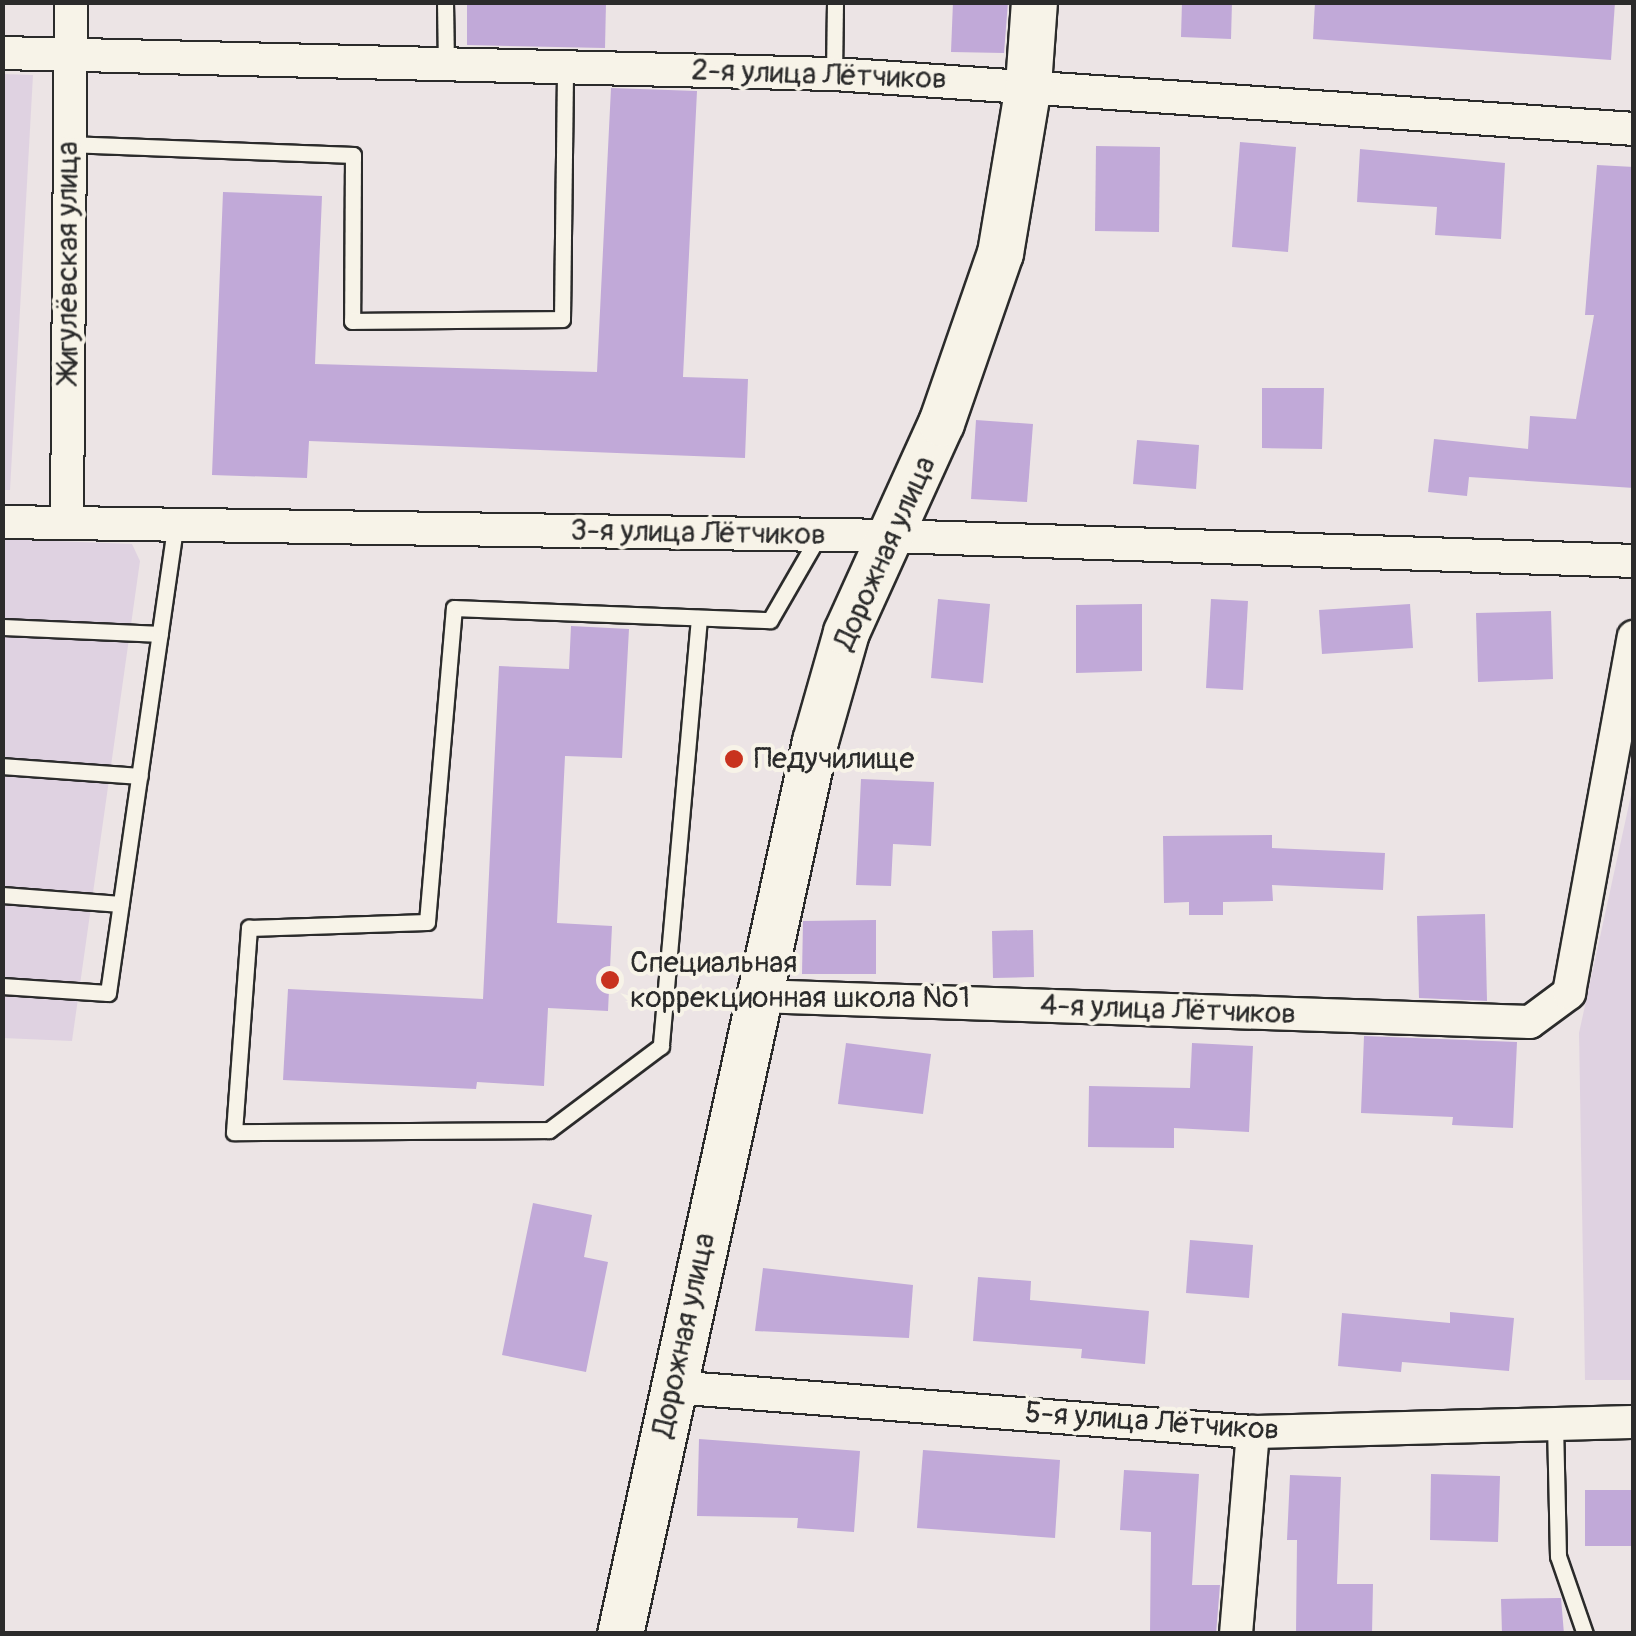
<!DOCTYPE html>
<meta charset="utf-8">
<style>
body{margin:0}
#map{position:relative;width:1636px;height:1636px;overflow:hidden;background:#ece4e5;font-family:Pangolin,sans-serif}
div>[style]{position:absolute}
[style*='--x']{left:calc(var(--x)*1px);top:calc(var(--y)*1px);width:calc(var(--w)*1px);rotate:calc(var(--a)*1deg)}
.built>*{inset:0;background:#dfd2e1}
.building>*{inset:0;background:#c1a9d8}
.roads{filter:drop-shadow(2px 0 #2b2b2b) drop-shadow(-2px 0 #2b2b2b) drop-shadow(0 2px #2b2b2b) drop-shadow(0 -2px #2b2b2b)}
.lane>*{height:15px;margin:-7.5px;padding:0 7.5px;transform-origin:7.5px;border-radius:7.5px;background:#f7f3e8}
.street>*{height:32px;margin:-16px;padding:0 16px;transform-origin:16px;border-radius:16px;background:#f7f3e8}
.secondary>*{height:45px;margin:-22.5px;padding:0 22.5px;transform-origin:22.5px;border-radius:22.5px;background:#f7f3e8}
.dots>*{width:28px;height:28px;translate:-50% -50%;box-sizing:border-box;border:5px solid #f7f3e8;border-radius:50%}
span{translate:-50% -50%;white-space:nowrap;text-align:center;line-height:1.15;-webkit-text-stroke:8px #f7f3e8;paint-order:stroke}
.street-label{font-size:30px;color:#2b2b2b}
.poi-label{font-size:30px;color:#2b2b2b}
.left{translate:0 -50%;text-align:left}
.frame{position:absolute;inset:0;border:5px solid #2b2b2b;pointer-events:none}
</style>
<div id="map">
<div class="built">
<div style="clip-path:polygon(3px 74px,33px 75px,10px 490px,3px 490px)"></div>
<div style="clip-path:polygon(3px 539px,132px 544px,140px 561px,72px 1041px,3px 1038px)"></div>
<div style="clip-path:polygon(1633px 786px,1633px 1380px,1585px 1380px,1579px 1033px)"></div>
</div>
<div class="building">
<div style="clip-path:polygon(467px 2px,606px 2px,605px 48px,467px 45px)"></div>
<div style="clip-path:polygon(953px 2px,1008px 2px,1004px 53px,951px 52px)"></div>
<div style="clip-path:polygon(1182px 2px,1232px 2px,1231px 39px,1181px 37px)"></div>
<div style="clip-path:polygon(1315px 2px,1615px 2px,1611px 60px,1313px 39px)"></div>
<div style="clip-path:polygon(611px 88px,697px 91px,683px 377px,748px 379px,745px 458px,309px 441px,307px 478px,212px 475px,223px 192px,322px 196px,315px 364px,597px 372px)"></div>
<div style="clip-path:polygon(1240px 142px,1296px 147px,1288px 252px,1232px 247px)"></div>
<div style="clip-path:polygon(1096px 146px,1160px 147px,1159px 232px,1095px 231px)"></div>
<div style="clip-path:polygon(1360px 149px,1505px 163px,1501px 239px,1435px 235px,1437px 207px,1357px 202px)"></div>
<div style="clip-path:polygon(1597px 165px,1634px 167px,1634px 488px,1469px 477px,1467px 496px,1428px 492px,1434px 439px,1528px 449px,1530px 416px,1576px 419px,1594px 315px,1585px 315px)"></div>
<div style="clip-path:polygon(1262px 388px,1324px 388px,1322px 449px,1262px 448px)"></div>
<div style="clip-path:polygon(976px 420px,1033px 424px,1027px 502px,971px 499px)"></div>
<div style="clip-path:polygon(1137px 440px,1199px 445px,1196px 489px,1133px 484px)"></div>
<div style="clip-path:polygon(938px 599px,990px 604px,983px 683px,931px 678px)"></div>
<div style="clip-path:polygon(1211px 599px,1248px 601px,1243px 690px,1206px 688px)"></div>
<div style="clip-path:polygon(1142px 604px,1142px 671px,1076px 673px,1076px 605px)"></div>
<div style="clip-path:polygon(1410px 604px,1413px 648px,1322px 654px,1319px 610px)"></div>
<div style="clip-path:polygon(1551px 611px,1553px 679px,1478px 682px,1476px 613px)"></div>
<div style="clip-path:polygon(571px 626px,629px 629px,622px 758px,565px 756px,557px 923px,612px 926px,608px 1011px,548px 1008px,544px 1086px,477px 1082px,476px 1089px,283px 1080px,288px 989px,483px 999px,499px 666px,569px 669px)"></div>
<div style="clip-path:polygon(861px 779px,934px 782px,931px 846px,893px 844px,891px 886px,856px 885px)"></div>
<div style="clip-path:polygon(1272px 835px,1272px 848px,1385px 853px,1383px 890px,1272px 885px,1273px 901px,1223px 902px,1223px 915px,1189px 915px,1189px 902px,1164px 903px,1163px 836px)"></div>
<div style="clip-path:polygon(1485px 914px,1487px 1001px,1419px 998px,1417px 916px)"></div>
<div style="clip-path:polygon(876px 920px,876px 974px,802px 974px,803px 921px)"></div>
<div style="clip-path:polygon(1033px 930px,1034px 977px,993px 978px,992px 931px)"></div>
<div style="clip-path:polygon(1364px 1036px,1517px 1042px,1513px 1128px,1452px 1125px,1453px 1117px,1361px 1113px)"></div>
<div style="clip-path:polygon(846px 1043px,931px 1054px,923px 1114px,838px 1104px)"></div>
<div style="clip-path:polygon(1192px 1043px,1253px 1046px,1249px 1132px,1174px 1128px,1174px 1148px,1088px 1147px,1089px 1086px,1190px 1088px)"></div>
<div style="clip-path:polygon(533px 1203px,592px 1215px,584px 1257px,608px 1262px,586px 1372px,502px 1355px)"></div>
<div style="clip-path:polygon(1190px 1240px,1253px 1245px,1249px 1298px,1186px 1293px)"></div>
<div style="clip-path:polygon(763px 1268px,913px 1285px,909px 1338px,755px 1331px)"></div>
<div style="clip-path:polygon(978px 1277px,1031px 1281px,1030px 1300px,1149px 1311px,1145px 1364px,1081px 1358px,1082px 1349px,973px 1341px)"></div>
<div style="clip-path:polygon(1450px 1312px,1514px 1318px,1509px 1371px,1402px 1362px,1401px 1372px,1338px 1366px,1342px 1313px,1450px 1323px)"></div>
<div style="clip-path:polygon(699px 1439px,860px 1451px,854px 1532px,797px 1528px,798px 1518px,697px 1516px)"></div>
<div style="clip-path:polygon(923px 1450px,1060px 1460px,1055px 1538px,917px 1528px)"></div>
<div style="clip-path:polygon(1124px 1470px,1199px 1474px,1192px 1585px,1220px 1585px,1216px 1634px,1150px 1634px,1151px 1532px,1120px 1530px)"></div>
<div style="clip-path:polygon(1431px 1474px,1500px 1476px,1498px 1542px,1430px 1540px)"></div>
<div style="clip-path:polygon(1290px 1475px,1341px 1477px,1337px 1584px,1373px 1584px,1372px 1634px,1296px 1634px,1297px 1540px,1287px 1540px)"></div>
<div style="clip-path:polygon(1585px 1490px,1634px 1490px,1634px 1546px,1585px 1546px)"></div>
<div style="clip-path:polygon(1561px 1598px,1564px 1634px,1502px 1634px,1501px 1599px)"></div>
</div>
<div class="roads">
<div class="lane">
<div style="--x:445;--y:2;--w:62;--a:89.1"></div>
<div style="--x:834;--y:74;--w:72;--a:-89.2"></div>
<div style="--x:68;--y:144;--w:285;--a:2.2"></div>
<div style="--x:353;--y:155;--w:166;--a:90.3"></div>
<div style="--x:352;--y:321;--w:210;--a:-0.5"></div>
<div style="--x:562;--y:319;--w:252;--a:-89.3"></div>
<div style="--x:699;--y:618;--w:430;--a:95.1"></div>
<div style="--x:661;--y:1046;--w:140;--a:143.1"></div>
<div style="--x:549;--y:1130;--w:315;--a:179.6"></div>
<div style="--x:234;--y:1132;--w:205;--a:-85.8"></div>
<div style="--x:249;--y:928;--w:178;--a:-1.9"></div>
<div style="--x:427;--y:922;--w:315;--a:-85.1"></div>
<div style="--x:454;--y:608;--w:316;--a:2.2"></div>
<div style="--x:770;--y:620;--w:98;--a:-60"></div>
<div style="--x:2;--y:627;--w:158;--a:2.5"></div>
<div style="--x:2;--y:766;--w:138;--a:4.1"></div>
<div style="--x:2;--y:895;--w:119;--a:4.3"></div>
<div style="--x:2;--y:986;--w:106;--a:3.8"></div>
<div style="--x:108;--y:993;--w:475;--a:-81.8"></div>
<div style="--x:1555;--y:1424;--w:132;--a:88.7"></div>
<div style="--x:1558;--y:1556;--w:83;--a:70.9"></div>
</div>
<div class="street">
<div style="--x:2;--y:53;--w:832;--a:1.45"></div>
<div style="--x:834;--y:74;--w:802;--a:3.93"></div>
<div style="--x:67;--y:521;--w:519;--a:-89.56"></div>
<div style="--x:2;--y:522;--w:888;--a:0.9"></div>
<div style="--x:890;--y:536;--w:744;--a:1.92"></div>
<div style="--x:757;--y:996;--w:773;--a:1.93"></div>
<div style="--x:1530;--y:1022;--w:49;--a:-36.6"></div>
<div style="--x:1569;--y:993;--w:362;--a:-79.7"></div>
<div style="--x:672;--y:1387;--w:583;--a:4.43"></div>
<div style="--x:1253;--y:1432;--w:381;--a:-1.5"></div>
<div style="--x:1236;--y:1634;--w:203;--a:-85.2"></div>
</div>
<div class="secondary">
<div style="--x:620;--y:1634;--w:914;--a:-77.68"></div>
<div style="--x:815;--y:741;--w:113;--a:-74.1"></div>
<div style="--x:846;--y:632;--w:230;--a:-65.6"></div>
<div style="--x:941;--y:423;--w:180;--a:-70.9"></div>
<div style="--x:1000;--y:253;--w:170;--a:-80.5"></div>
<div style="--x:1028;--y:85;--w:83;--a:-85.9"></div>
</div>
</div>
<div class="dots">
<div style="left:734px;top:759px;background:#c8321e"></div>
<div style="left:610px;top:980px;background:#c8321e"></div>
</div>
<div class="street-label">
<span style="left:819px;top:75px;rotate:2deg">2-я улица Лётчиков</span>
<span style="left:68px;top:262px;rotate:-90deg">Жигулёвская улица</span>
<span style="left:698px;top:533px;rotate:1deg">3-я улица Лётчиков</span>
<span style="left:885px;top:553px;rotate:-66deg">Дорожная улица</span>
<span style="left:1168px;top:1010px;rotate:2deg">4-я улица Лётчиков</span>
<span style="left:684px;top:1335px;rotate:-78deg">Дорожная улица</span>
<span style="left:1152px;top:1422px;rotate:4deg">5-я улица Лётчиков</span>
</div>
<div class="poi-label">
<span class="left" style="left:754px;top:759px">Педучилище</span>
<span class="left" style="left:630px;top:980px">Специальная<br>коррекционная школа №1</span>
</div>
<div class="frame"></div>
</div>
